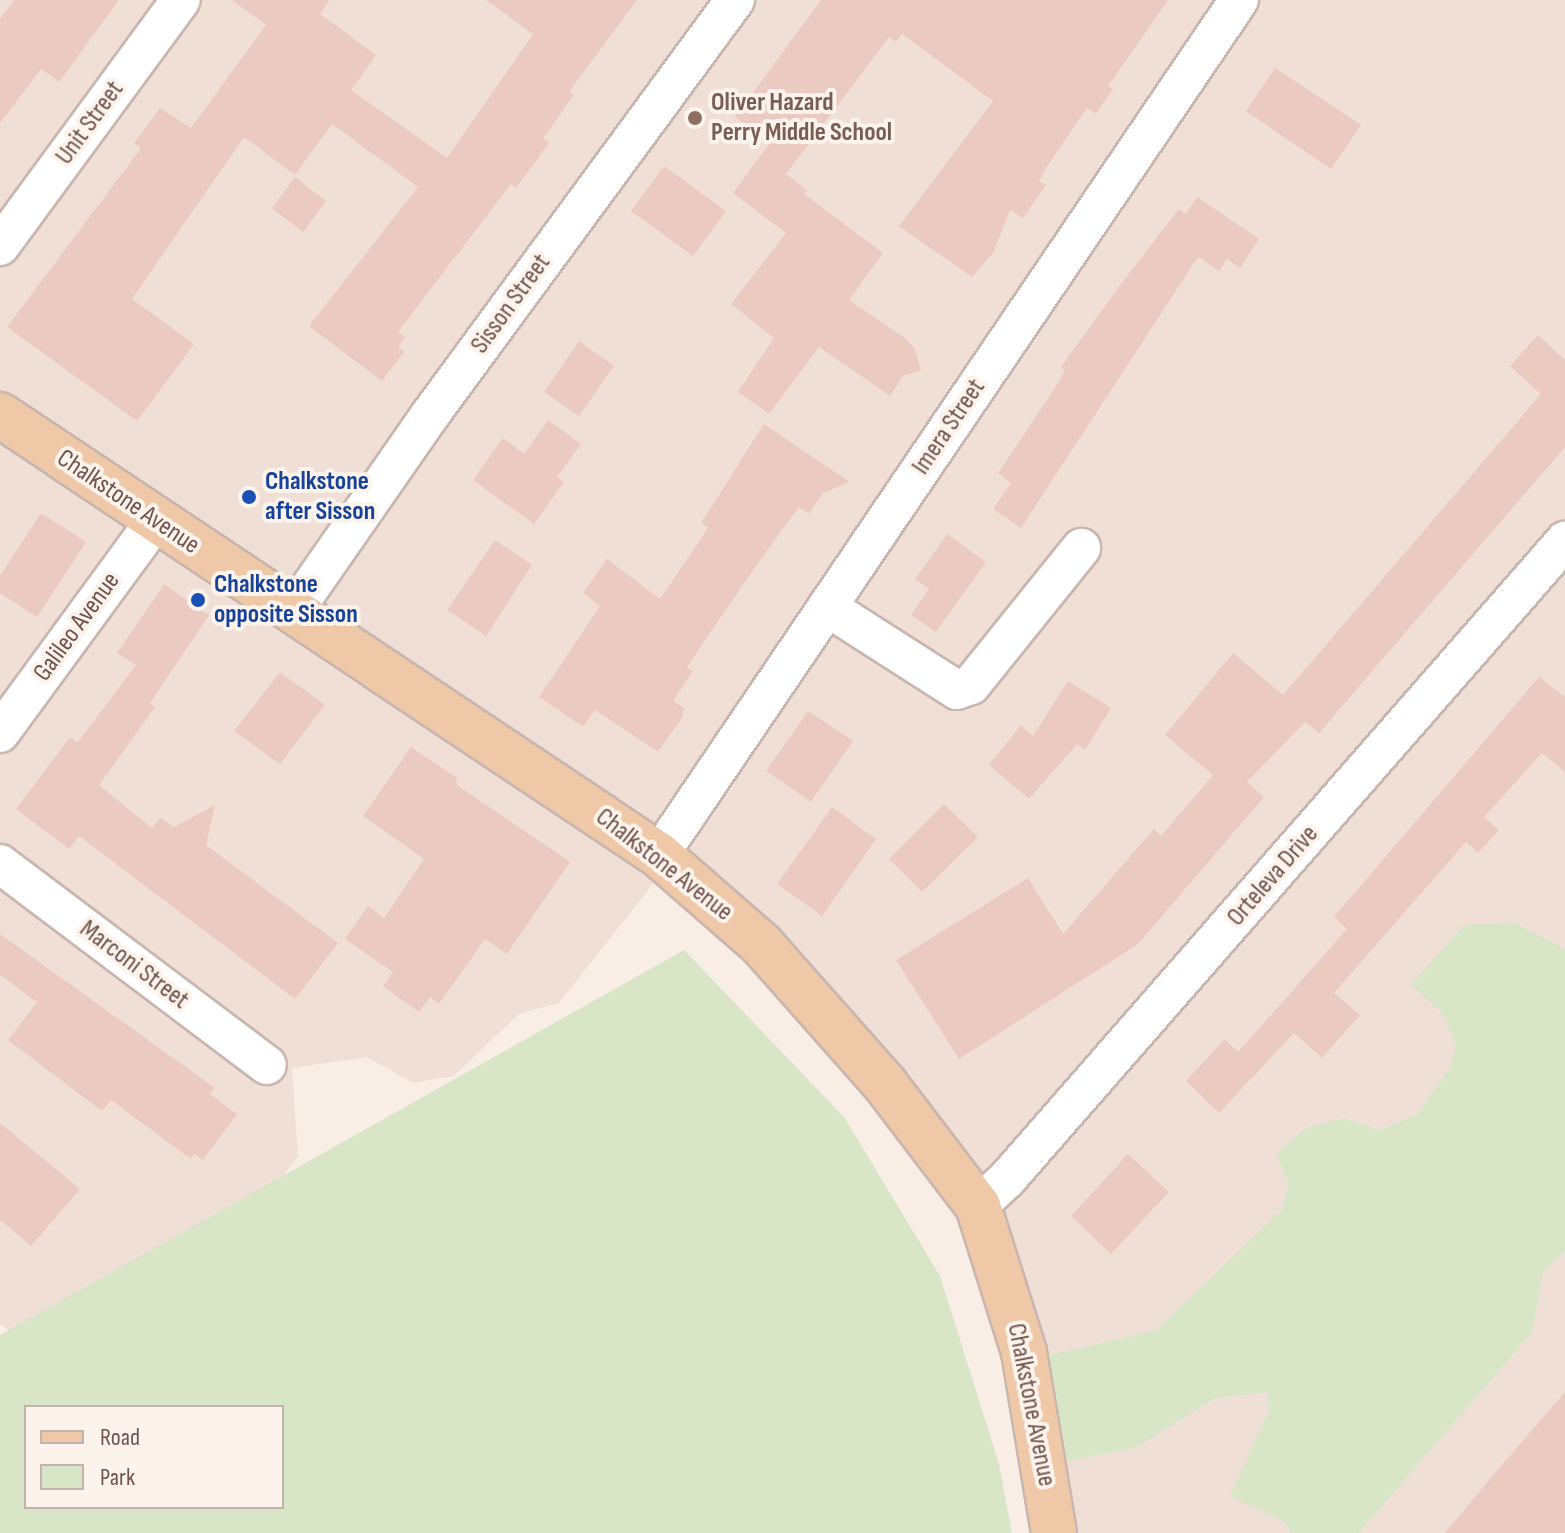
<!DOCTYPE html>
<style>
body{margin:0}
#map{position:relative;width:1565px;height:1533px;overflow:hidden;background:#f9eee6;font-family:"Sofia Sans Condensed",sans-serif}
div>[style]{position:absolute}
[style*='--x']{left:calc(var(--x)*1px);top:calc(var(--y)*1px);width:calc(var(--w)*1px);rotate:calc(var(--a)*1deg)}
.residential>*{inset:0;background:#f0dfd6}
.green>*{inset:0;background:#d8e5c7}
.building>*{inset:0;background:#ebcbc1}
.roads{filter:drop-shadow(2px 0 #c9b6ae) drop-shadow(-2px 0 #c9b6ae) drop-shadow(0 2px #c9b6ae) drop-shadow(0 -2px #c9b6ae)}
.minor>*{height:38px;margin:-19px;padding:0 19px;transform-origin:19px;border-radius:19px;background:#fff}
.major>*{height:44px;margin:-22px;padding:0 22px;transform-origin:22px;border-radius:22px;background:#efc8a7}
.dots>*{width:22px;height:22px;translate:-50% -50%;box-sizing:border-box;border:4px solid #fcf3ec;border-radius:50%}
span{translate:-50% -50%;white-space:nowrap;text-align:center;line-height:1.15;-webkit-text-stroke:8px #fcf3ec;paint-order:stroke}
.education-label{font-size:26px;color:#785e54;font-weight:700}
.left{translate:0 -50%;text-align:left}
.street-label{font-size:26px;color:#6f544e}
.transit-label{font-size:26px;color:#164399;font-weight:700}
.legend{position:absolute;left:24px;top:1405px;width:260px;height:104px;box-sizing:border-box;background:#fcf3ec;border:2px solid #c4b3ad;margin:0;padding:10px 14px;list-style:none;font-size:24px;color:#6f544e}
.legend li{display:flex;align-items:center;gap:16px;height:40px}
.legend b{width:40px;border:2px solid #c4b3ad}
</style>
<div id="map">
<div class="residential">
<div style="clip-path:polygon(0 0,1565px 0,1565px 949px,1514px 922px,1443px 1014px,1456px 1045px,1450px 1067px,1416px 1115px,1380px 1130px,1344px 1118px,1307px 1127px,1276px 1153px,1288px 1184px,1282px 1209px,1156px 1330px,1036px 1358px,970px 1196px,671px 861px,559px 1003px,519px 1014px,454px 1076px,413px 1083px,367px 1057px,292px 1068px,298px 1156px,230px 1246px,24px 1341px,0 1324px)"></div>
<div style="clip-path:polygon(1565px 1251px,1565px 1533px,1359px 1533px,1532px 1333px,1543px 1273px)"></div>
<div style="clip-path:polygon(1267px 1392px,1269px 1408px,1231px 1496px,1284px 1522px,1292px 1533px,1065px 1533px,1058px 1463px,1135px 1448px,1214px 1399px)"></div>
</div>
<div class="green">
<div style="clip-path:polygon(1514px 922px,1565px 949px,1565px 1251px,1543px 1273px,1532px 1333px,1359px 1533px,1292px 1533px,1284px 1522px,1230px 1496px,1269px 1409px,1267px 1392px,1214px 1399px,1135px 1448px,1058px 1463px,1036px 1358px,1156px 1330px,1282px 1209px,1288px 1184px,1276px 1153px,1307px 1127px,1344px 1118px,1380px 1130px,1416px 1115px,1450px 1067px,1456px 1045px,1443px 1014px,1411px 984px,1464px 925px)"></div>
<div style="clip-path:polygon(evenodd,684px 950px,844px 1117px,940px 1276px,999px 1464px,1012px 1533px,0 1533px,0 1335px,684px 950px,282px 1407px,282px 1507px,26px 1507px,26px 1407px,282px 1407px)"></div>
</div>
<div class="building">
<div style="clip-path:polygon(14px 0,119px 0,59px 82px,41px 69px,0 123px,0 19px)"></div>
<div style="clip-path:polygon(232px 0,330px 0,320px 14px,376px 55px,351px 90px,447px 158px,533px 34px,486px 0,637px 0,569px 92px,574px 95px,543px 138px,549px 143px,516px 188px,511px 184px,398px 332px,405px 337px,398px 347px,404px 352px,382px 381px,309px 326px,418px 187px,332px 124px,295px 175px,244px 137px,132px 299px,194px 344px,137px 421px,7px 327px,141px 148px,134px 143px,160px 108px,191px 128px,266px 25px)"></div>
<div style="clip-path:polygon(821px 0,1168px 0,1108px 86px,1113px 89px,1096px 114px,1087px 108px,1044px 171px,1039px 181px,1046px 185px,1023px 218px,1010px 210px,993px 253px,972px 277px,899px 226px,993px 101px,902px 34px,896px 42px,889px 37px,786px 174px,807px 190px,804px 194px,883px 253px,849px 300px,905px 338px,915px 349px,921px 371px,904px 375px,890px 396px,819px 347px,769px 414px,738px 392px,774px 338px,731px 304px,786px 233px,733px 193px,770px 143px,735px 117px)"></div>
<div style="clip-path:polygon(1275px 68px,1361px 125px,1331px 169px,1246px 111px)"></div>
<div style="clip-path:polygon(664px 166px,726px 211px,693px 256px,631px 211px)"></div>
<div style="clip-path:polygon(295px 177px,326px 201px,303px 232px,272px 208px)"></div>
<div style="clip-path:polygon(1197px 197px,1259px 239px,1240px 268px,1227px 259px,1219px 271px,1198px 257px,1021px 528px,993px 509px,1011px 483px,998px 473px,1055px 388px,1065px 370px,1061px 367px,1120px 285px,1179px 209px,1186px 214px)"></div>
<div style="clip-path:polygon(1538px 335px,1565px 360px,1565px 447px,1319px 733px,1305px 722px,1247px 782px,1264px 797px,1138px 944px,959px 1059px,896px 960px,1028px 878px,1063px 934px,1154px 829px,1161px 836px,1213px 775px,1165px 735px,1233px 653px,1283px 695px,1541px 394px,1510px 366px)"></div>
<div style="clip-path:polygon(579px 341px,614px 366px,579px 416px,544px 392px)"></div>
<div style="clip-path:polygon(548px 420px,581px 444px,557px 477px,564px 482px,534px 524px,473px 480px,503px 438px,524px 454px)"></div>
<div style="clip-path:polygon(764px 424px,850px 482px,823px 493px,809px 514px,799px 507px,758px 563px,687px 667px,693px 671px,673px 701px,684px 708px,682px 718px,658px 752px,595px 710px,583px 727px,539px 697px,600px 606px,583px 593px,607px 559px,660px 599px,708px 528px,701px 523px)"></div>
<div style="clip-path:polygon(41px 513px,86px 542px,37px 617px,0 593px,0 576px)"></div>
<div style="clip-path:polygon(947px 534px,986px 562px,936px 632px,911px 615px,929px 589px,915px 579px)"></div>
<div style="clip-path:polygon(495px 540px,532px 565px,486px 636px,447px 610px)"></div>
<div style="clip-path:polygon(164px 584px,209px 615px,150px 703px,155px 707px,99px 785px,152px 828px,160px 818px,174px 827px,215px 805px,206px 845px,338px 943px,295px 999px,79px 836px,69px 849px,16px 809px,70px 737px,77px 743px,136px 665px,117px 653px)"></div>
<div style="clip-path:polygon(280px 672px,325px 705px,280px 764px,234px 731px)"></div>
<div style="clip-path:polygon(1539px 677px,1565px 697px,1565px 772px,1542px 753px,1484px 817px,1499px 830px,1478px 853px,1466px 842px,1334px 993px,1360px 1015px,1322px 1058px,1294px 1033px,1219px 1113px,1186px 1081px,1225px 1039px,1238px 1052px,1347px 929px,1334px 917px)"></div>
<div style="clip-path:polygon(1068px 681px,1111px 708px,1085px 750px,1077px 744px,1029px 799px,989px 765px,1021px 725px,1033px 736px)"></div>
<div style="clip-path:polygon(808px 711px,853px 741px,811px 802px,766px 771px)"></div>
<div style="clip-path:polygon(411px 747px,456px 777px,457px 785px,570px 862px,507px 954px,485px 939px,439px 1004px,430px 997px,419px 1012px,383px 986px,393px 972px,345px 939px,368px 906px,384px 918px,424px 859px,363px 816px)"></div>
<div style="clip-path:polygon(944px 804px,978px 837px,922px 892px,889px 859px)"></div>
<div style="clip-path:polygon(832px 807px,876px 839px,822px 916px,777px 884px)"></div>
<div style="clip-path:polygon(0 934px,215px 1088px,210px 1094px,237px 1114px,203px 1160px,194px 1154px,191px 1159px,111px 1100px,102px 1111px,8px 1040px,37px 1002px,0 975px)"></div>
<div style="clip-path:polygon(0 1123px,80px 1189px,31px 1246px,0 1220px)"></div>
<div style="clip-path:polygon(1128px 1154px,1169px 1192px,1111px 1254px,1071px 1216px)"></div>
<div style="clip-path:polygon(1565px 1392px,1565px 1533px,1445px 1533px,1500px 1467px)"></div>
</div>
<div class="roads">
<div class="minor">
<div style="--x:0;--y:246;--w:305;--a:-53.7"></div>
<div style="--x:827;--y:607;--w:154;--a:32.6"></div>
<div style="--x:957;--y:690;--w:15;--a:-20"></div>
<div style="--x:971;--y:685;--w:176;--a:-51.2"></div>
<div style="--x:293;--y:612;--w:240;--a:-55.2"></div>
<div style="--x:430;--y:415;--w:515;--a:-53.69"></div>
<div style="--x:0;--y:733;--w:263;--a:-53.8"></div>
<div style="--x:659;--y:855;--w:1033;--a:-55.85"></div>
<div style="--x:0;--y:864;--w:334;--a:37"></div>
<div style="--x:978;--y:1206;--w:40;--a:-43"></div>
<div style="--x:1007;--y:1179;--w:848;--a:-48.83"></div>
</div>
<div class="major">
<div style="--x:0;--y:415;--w:792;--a:33.73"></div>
<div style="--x:659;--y:855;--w:137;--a:41.1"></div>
<div style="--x:762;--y:945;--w:186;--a:48.5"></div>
<div style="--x:885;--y:1084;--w:153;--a:52.7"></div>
<div style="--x:978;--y:1206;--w:153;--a:72.5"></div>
<div style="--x:1024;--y:1352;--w:183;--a:80.6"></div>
</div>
</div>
<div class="dots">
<div style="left:695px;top:118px;background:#8d6e63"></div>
<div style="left:249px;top:497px;background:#1a4fb4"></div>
<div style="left:198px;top:600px;background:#1a4fb4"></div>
</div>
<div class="education-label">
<span class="left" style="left:711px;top:118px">Oliver Hazard<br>Perry Middle School</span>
</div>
<div class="street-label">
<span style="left:90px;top:123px;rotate:-54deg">Unit Street</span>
<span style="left:511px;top:304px;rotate:-54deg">Sisson Street</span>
<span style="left:949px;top:427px;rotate:-56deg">Imera Street</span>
<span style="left:128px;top:502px;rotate:34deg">Chalkstone Avenue</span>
<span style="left:77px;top:627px;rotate:-54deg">Galileo Avenue</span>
<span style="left:664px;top:865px;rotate:38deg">Chalkstone Avenue</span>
<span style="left:1273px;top:876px;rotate:-49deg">Orteleva Drive</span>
<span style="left:134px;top:965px;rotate:37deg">Marconi Street</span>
<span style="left:1031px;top:1405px;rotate:79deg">Chalkstone Avenue</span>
</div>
<div class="transit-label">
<span class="left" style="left:265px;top:497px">Chalkstone<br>after Sisson</span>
<span class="left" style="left:214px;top:600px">Chalkstone<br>opposite Sisson</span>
</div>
<ul class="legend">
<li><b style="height:10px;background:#efc8a7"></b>Road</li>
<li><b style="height:22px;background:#d8e5c7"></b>Park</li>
</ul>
</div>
